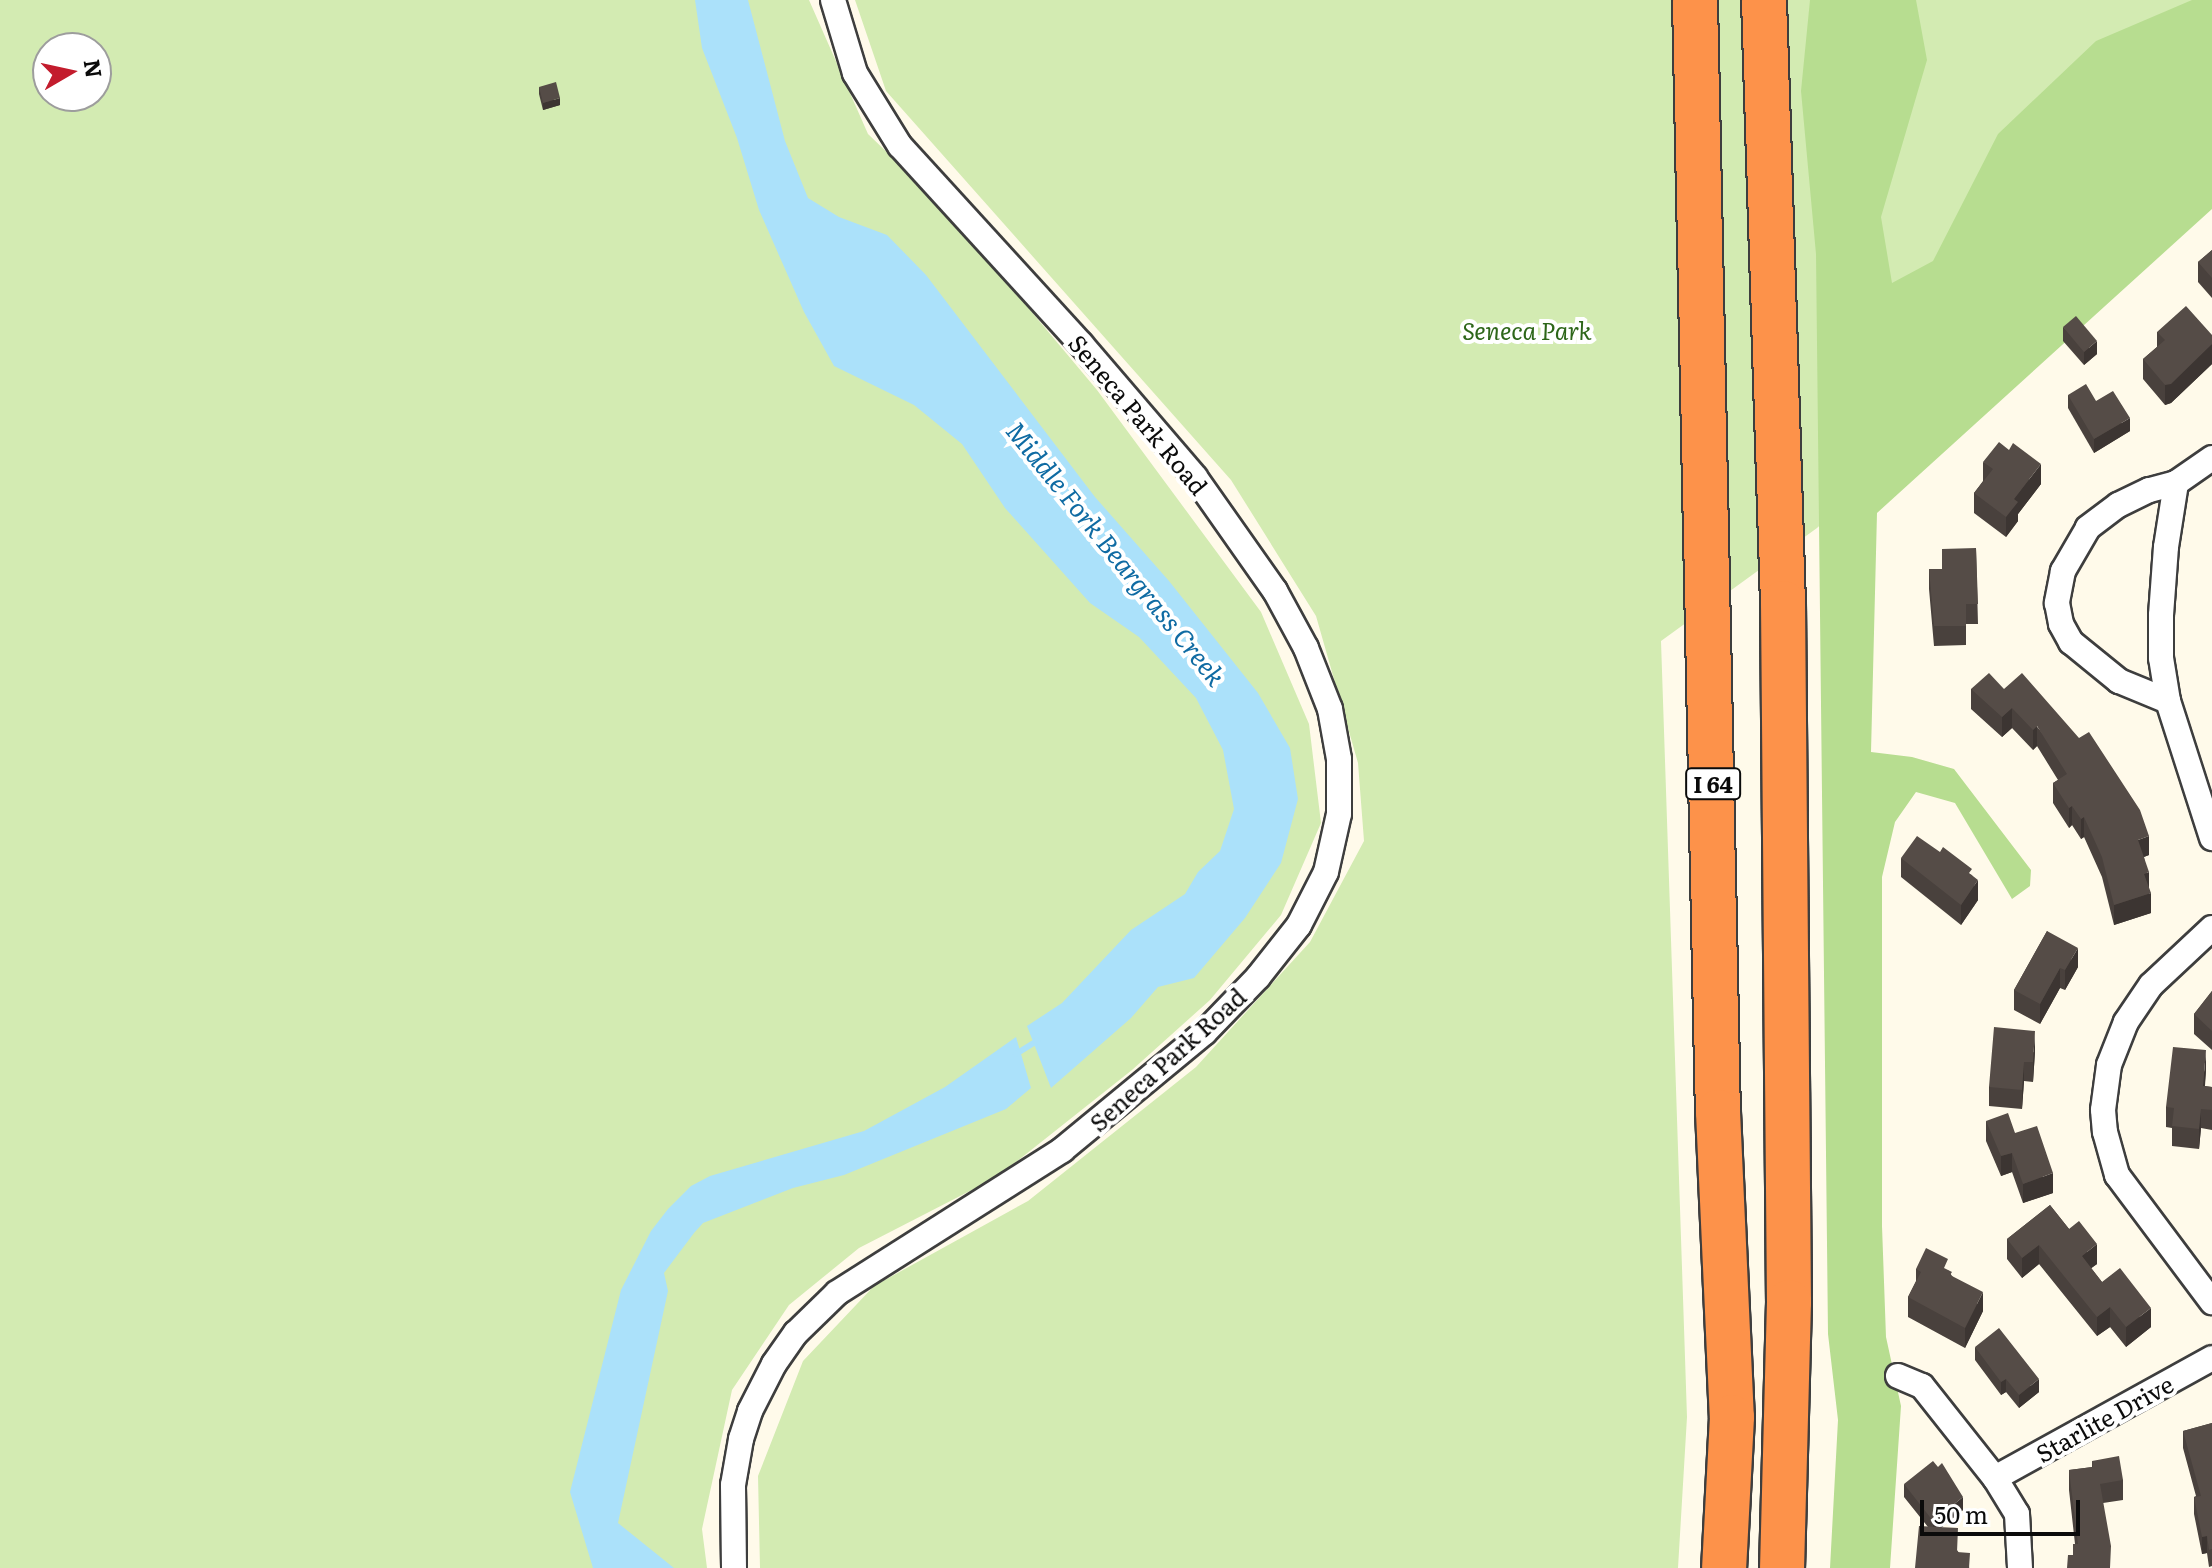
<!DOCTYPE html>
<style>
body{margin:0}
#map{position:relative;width:2212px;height:1568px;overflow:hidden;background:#fffaea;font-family:Literata,serif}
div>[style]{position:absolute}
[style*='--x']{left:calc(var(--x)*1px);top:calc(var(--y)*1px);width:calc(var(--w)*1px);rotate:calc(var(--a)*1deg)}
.green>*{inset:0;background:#d3ebb2}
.forest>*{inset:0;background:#b7dd90}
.water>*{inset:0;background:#abe1fa}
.stream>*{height:6px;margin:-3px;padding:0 3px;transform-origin:3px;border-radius:3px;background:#abe1fa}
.roads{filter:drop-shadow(2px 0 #3e3e3e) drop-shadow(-2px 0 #3e3e3e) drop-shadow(0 2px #3e3e3e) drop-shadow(0 -2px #3e3e3e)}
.minor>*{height:24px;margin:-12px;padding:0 12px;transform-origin:12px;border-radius:12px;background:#fff}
.motorway>*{height:44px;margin:-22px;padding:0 22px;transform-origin:22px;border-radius:22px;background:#fd924a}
.wall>*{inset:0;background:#49413d}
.shaded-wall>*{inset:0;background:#3c3532}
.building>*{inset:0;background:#554c47}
span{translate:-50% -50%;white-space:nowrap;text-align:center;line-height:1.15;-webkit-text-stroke:8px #fff;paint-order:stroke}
.shield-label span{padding:2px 6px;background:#fff;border:2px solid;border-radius:6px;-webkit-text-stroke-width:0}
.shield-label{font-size:22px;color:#0b0b0b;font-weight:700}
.park-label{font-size:24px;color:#2d6619;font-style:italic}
.street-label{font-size:24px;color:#0b0b0b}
.water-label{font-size:26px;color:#0f6ba3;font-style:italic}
.north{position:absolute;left:32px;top:32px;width:80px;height:80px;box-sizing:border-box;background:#fff;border:2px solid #9d9d9d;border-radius:50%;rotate:81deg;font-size:22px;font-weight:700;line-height:32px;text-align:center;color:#0b0b0b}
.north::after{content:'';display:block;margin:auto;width:28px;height:36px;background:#c31c2d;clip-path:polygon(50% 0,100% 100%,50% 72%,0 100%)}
.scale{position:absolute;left:1920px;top:1500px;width:160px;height:36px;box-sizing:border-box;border:4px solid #0b0b0b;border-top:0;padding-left:10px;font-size:24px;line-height:28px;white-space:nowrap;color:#0b0b0b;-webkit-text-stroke:6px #fff;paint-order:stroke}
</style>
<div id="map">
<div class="green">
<div style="clip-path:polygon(evenodd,0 0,809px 0,868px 134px,943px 206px,1097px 390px,1261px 612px,1309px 724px,1321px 823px,1281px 915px,1210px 1000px,1132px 1070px,997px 1177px,859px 1248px,789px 1305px,732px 1390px,702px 1529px,707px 1568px,0 1568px,0 0,48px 48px,96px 48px,96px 96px,48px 96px,48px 48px)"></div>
<div style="clip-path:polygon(855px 0,2212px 0,2212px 169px,1817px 528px,1661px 641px,1687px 1417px,1678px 1568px,760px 1568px,758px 1476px,803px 1361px,874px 1286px,1028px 1201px,1196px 1067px,1310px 942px,1364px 841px,1358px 763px,1316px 616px,1231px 480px,886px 91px)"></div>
</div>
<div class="forest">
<div style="clip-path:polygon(1810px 0,1916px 0,1927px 60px,1881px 217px,1892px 283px,1933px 261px,1998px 134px,2096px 41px,2192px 0,2212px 0,2212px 209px,1877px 513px,1871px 752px,1912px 757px,1954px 769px,2031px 870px,2030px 886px,2012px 899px,1955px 803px,1916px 792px,1895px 822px,1882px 877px,1882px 1226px,1886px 1337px,1901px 1406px,1890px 1568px,1830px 1568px,1838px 1420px,1828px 1334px,1816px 254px,1801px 91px)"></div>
</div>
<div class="water">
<div style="clip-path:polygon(695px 0,748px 0,785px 141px,808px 198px,839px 217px,887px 235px,926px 275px,1095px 497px,1169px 581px,1258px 693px,1290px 748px,1298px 799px,1281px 863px,1245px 918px,1194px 978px,1158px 987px,1131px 1018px,1051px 1088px,1027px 1026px,1062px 1003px,1131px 930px,1185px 894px,1198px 872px,1220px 851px,1234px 809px,1223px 750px,1196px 698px,1139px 637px,1090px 603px,1005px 508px,962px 444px,914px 405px,834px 366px,804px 312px,759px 210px,737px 138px,702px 48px)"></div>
<div style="clip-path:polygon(1016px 1037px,1031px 1088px,1006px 1109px,844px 1175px,793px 1188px,703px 1223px,694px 1233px,664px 1273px,668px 1291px,618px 1523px,674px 1568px,593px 1568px,570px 1492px,621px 1290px,651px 1231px,668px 1209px,691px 1186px,710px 1176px,864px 1131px,945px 1087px)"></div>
</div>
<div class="stream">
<div style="--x:1016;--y:1054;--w:25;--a:-32"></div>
</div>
<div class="roads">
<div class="minor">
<div style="--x:2212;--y:458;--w:44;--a:145.2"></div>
<div style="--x:2176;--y:483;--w:28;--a:165"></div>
<div style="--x:2149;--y:490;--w:34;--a:154"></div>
<div style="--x:2118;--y:505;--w:38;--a:143"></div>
<div style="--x:2088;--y:528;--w:50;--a:120.2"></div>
<div style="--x:2063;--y:571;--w:33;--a:101"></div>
<div style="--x:2057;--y:603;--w:21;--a:79"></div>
<div style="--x:2061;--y:624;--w:21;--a:61"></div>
<div style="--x:2071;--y:642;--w:62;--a:39.1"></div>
<div style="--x:2119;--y:681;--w:53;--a:22.2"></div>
<div style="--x:2168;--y:701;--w:144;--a:72.2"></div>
<div style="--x:2168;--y:701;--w:44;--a:-99.2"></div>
<div style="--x:2161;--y:658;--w:43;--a:-90"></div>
<div style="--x:2161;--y:615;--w:68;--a:-85.8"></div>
<div style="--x:2166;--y:547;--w:65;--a:-81.1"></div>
<div style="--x:2212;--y:928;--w:83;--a:136.9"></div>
<div style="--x:2151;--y:985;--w:45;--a:124"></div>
<div style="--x:2126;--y:1022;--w:46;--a:111.6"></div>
<div style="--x:2109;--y:1065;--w:45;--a:97.6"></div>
<div style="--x:2103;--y:1110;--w:22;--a:85"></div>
<div style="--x:2105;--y:1132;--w:45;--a:74.4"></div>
<div style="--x:2117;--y:1175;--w:159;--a:53.2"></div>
<div style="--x:1898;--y:1376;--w:26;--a:23"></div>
<div style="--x:1922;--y:1386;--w:117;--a:51.6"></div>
<div style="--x:1995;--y:1478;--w:42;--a:58.6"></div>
<div style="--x:2017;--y:1514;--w:54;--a:86.8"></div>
<div style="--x:1995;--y:1478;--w:248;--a:-28.9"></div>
<div style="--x:734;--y:1568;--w:83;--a:-90.7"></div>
<div style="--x:733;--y:1485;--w:47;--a:-80.1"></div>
<div style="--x:741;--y:1439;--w:29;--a:-72"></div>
<div style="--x:750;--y:1411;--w:53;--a:-62.9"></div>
<div style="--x:774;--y:1364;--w:38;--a:-55"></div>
<div style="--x:796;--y:1333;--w:57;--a:-44.3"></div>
<div style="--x:837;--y:1293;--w:267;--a:-32.4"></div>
<div style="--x:1062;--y:1150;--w:184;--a:-39.5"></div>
<div style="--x:1204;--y:1033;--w:78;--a:-46"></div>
<div style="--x:1258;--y:977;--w:66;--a:-51.7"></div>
<div style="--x:1299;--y:925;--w:59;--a:-63"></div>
<div style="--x:1326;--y:872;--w:59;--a:-77.4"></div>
<div style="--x:1339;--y:814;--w:55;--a:-90"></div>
<div style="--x:1339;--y:759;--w:51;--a:-100.2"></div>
<div style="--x:1330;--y:709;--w:66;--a:-111.5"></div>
<div style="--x:1306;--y:648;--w:65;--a:-118.5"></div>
<div style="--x:1275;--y:591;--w:139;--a:-125.1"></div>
<div style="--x:1195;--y:477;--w:175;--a:-130.6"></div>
<div style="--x:1081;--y:344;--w:268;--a:-132.4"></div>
<div style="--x:900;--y:146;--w:86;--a:-121.7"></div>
<div style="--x:855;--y:73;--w:76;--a:-106.8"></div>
</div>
<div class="motorway">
<div style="--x:1695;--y:0;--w:1112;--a:88.82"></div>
<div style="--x:1718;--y:1112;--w:305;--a:87.4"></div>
<div style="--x:1732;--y:1417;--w:151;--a:93"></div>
<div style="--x:1764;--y:0;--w:603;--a:88.2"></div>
<div style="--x:1783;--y:603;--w:699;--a:89.51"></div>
<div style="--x:1789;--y:1302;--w:266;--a:91.5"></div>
</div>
</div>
<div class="wall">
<div style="clip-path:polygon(539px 87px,560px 105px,543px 110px,539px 94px)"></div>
<div style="clip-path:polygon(2212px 250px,2212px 298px,2198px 282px,2198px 262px)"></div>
<div style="clip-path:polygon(2063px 327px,2097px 354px,2084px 365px,2063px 341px)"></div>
<div style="clip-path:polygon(2157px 332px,2212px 335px,2212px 364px,2171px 403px,2165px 405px,2143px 379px,2143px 359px,2157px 347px)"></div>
<div style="clip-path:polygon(2068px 395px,2096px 401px,2130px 431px,2094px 453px,2068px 408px)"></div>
<div style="clip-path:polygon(1983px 462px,2041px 484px,2018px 514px,2018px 521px,2006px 537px,1974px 513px,1974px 493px,1983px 481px)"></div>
<div style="clip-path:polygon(1976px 548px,1978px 624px,1966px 624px,1966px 645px,1934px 646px,1929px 589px,1929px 569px,1942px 569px)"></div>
<div style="clip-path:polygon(1971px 689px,2004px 689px,2149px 855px,2144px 857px,2149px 888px,2151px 913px,2114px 925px,2102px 877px,2084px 837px,2081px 839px,2072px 825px,2069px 828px,2053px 803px,2053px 783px,2058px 780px,2037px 746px,2033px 750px,2012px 728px,2002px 737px,1971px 709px)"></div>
<div style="clip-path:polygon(1901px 858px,1972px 875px,1978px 900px,1961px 925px,1901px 877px)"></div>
<div style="clip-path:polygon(2047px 931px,2078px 967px,2065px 990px,2060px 988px,2040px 1024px,2014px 1010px,2014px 990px)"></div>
<div style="clip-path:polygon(2212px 991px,2212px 1050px,2194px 1034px,2194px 1014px)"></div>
<div style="clip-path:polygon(2035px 1051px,2033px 1082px,2024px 1081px,2022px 1109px,1989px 1106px,1989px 1087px)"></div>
<div style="clip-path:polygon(2206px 1070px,2205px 1086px,2212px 1087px,2212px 1130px,2201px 1128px,2199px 1149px,2172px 1146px,2172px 1128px,2166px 1127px,2166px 1107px)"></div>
<div style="clip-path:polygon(1986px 1121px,2015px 1133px,2053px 1193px,2023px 1203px,2012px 1172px,2001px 1176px,1986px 1141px)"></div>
<div style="clip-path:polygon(2050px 1205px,2097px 1264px,2091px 1268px,2102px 1282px,2151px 1327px,2126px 1347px,2110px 1327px,2097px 1336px,2039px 1264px,2022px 1278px,2007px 1259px,2007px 1239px)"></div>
<div style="clip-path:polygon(1916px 1269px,1948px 1270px,1952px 1276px,1983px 1311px,1965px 1348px,1908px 1317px,1908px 1297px,1916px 1281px)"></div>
<div style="clip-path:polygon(1975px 1347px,2039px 1392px,2019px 1408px,2006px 1392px,2001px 1395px,1975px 1360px)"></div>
<div style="clip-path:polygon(2212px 1423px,2212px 1566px,2209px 1567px,2207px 1553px,2202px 1554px,2194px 1514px,2194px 1497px,2196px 1496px,2183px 1448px,2183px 1431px)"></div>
<div style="clip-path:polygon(2092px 1461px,2123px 1480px,2123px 1500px,2103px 1503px,2073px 1555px,2075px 1544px,2069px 1490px,2069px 1470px,2092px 1467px)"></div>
<div style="clip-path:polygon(1904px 1484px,1963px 1510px,1941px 1528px,1970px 1568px,1928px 1527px,1904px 1497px)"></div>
</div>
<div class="shaded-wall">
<div style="clip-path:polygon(560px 98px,560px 105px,543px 110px,543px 103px)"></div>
<div style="clip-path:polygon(2097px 341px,2097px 354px,2084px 365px,2084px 352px)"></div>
<div style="clip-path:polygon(2212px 344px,2212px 364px,2171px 403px,2165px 405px,2165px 385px)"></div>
<div style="clip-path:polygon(2130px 418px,2130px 431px,2094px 453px,2094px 439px)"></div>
<div style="clip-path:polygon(2041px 464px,2041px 484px,2018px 514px,2018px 521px,2006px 537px,2006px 517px,2014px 499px)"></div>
<div style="clip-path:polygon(2012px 708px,2012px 728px,2002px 737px,2002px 717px)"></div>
<div style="clip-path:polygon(2037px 726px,2037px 746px,2033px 750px,2033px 730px)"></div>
<div style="clip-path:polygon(2072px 806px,2072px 825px,2069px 828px,2069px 808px)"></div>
<div style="clip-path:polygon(2084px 817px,2084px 837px,2081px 839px,2081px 819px)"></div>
<div style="clip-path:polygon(2149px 836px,2149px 855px,2138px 859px,2138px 840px)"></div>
<div style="clip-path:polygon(2149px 872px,2149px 892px,2144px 874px)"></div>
<div style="clip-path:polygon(1978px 880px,1978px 900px,1961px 925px,1961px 905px)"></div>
<div style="clip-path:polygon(2151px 893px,2151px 913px,2114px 925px,2114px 905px)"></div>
<div style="clip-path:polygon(2078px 948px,2078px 967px,2065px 990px,2065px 970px)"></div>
<div style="clip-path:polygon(2060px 968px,2060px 988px,2040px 1024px,2040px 1004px)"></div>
<div style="clip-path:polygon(2035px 1031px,2035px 1051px,2033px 1082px,2033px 1062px)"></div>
<div style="clip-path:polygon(2206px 1050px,2206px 1070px,2203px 1105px,2203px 1086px)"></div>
<div style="clip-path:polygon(2024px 1062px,2024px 1081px,2022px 1109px,2022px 1090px)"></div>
<div style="clip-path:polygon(2201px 1109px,2201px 1128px,2199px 1149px,2199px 1129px)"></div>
<div style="clip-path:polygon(2012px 1153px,2012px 1172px,2001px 1176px,2001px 1156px)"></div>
<div style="clip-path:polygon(2053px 1173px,2053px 1193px,2023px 1203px,2023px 1184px)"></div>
<div style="clip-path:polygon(2097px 1244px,2097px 1264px,2082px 1275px,2082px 1256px)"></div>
<div style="clip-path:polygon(2039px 1245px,2039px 1264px,2022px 1278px,2022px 1258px)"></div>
<div style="clip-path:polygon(1983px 1292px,1983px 1311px,1965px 1348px,1965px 1328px)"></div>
<div style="clip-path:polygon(2110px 1307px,2110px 1327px,2097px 1336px,2097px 1317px)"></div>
<div style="clip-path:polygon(2151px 1308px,2151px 1327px,2126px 1347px,2126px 1327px)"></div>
<div style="clip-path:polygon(2006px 1379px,2006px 1392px,2001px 1395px,2001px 1382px)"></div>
<div style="clip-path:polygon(2039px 1379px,2039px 1392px,2019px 1408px,2019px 1395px)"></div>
<div style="clip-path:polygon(1963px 1497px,1963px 1510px,1933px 1534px,1933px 1521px)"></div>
<div style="clip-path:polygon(2207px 1536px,2207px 1553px,2202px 1554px,2202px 1537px)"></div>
</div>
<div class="building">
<div style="clip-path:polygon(556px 82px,560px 98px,543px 103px,539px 87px)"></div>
<div style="clip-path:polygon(2212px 250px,2212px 278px,2198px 262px)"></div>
<div style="clip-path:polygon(2186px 306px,2212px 335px,2212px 344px,2171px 384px,2165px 385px,2143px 359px,2165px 340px,2157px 332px)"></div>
<div style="clip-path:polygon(2076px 316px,2097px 341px,2084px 352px,2063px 327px)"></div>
<div style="clip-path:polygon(2086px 384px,2096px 401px,2113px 391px,2130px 418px,2094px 439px,2068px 395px)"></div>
<div style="clip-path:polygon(1999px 442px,2009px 450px,2013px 443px,2041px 464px,2014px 499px,2018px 502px,2006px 517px,1974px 493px,1993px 469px,1983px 462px)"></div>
<div style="clip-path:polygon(1976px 548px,1978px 604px,1966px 604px,1966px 626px,1934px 626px,1929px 569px,1942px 569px,1942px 549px)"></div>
<div style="clip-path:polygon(1989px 673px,2004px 689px,2022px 673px,2079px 738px,2089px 732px,2140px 810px,2149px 836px,2138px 840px,2149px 872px,2144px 874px,2151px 893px,2114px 905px,2102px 857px,2084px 817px,2081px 819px,2072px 806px,2069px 808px,2053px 783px,2067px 774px,2037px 726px,2033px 730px,2012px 708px,2002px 717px,1971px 689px)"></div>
<div style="clip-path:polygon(1917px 836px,1940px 852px,1943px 847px,1972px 869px,1969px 873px,1978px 880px,1961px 905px,1901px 858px)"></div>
<div style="clip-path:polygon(2047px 931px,2078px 948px,2065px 970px,2060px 968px,2040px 1004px,2014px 990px)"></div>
<div style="clip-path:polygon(2212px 991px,2212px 1031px,2194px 1014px)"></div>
<div style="clip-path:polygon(1994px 1027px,2035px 1031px,2033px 1062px,2024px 1062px,2022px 1090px,1989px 1087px)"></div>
<div style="clip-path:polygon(2173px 1047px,2206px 1050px,2203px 1086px,2212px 1087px,2212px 1110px,2201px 1109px,2199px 1129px,2172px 1126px,2174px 1108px,2166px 1107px)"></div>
<div style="clip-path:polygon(2008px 1113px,2015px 1133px,2037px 1126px,2053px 1173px,2023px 1184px,2012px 1153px,2001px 1156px,1986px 1121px)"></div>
<div style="clip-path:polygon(2050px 1205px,2069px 1229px,2079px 1221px,2097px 1244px,2082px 1256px,2102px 1282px,2120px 1268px,2151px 1308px,2126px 1327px,2110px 1307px,2097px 1317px,2039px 1245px,2022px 1258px,2007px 1239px)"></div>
<div style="clip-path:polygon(1926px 1248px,1948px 1259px,1944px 1268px,1952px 1272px,1950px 1275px,1983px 1292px,1965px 1328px,1908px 1297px,1921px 1272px,1916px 1269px)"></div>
<div style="clip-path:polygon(1999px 1328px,2039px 1379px,2019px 1395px,2006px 1379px,2001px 1382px,1975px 1347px)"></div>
<div style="clip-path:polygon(2212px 1423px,2212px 1549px,2209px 1550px,2207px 1536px,2202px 1537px,2194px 1497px,2201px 1496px,2183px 1431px)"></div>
<div style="clip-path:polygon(2119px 1456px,2123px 1480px,2100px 1484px,2111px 1546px,2110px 1568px,2067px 1568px,2068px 1555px,2073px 1555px,2073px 1544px,2078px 1544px,2069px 1470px,2093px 1467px,2092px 1461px)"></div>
<div style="clip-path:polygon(1933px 1461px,1938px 1467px,1942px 1463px,1963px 1497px,1933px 1521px,1904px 1484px)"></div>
<div style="clip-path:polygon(1919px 1526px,1958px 1528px,1957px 1552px,1970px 1553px,1969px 1568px,1915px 1568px)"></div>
</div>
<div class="shield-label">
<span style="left:1713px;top:784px">I 64</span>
</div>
<div class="park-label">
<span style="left:1527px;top:330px">Seneca Park</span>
</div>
<div class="street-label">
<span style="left:1139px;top:414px;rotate:50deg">Seneca Park Road</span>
<span style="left:1167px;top:1059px;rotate:-42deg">Seneca Park Road</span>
<span style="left:2104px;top:1418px;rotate:-29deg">Starlite Drive</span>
</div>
<div class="water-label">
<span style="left:1117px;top:553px;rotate:51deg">Middle Fork Beargrass Creek</span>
</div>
<div class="north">N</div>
<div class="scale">50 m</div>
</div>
